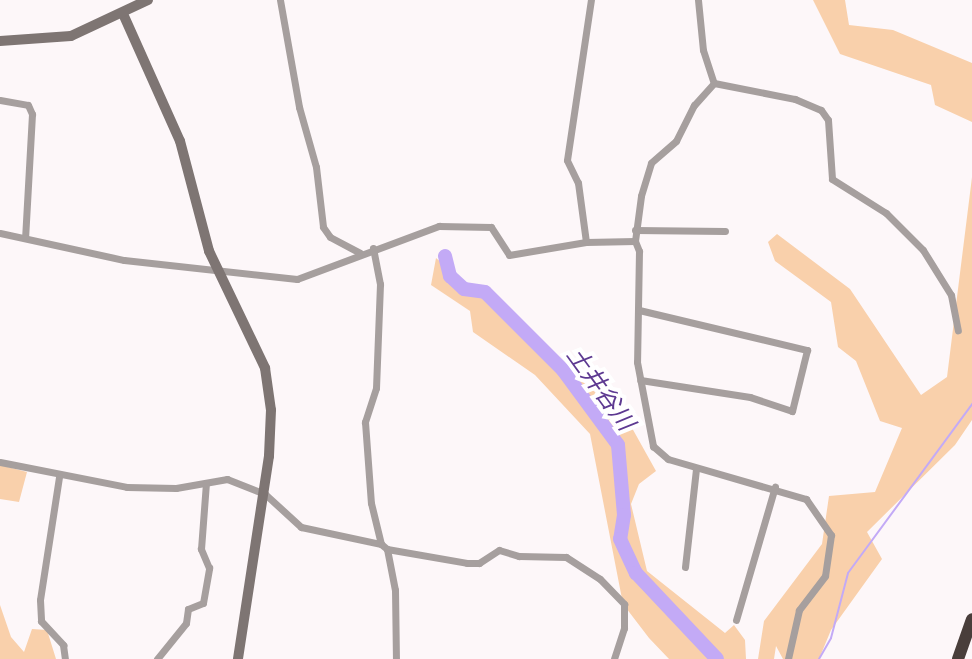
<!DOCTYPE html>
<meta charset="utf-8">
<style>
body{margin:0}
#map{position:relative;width:972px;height:659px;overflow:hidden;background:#fdf7f9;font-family:Rubik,"Noto Sans JP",sans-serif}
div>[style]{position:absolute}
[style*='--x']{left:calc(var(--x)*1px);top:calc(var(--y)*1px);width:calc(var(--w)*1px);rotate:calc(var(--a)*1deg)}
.green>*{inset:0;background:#f9d0ab}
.stream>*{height:2px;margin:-1px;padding:0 1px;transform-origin:1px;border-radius:1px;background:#c3aaf6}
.river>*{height:14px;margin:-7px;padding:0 7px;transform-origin:7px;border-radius:7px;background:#c3aaf6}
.street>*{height:7px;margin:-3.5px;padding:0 3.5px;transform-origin:3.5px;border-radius:3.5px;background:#a69f9e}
.secondary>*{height:10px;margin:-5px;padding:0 5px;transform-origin:5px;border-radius:5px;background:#7e7573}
.highway>*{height:12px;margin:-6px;padding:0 6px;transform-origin:6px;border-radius:6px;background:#493e3b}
span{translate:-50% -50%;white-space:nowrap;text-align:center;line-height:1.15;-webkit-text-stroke:8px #fff;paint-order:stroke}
.water-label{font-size:24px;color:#5d3991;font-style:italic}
</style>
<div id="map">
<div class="green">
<div style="clip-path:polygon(813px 0,845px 0,849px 25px,893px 30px,972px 63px,972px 122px,935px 105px,931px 85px,840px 54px)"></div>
<div style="clip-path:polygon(972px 177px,972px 420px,955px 445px,867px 532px,882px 559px,831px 630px,819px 659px,783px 659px,776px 646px,774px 659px,758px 659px,764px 621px,822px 544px,829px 496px,875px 492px,902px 428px,880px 421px,856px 361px,838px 347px,831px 302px,775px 261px,768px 242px,777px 234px,850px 289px,921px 395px,947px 377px)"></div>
<div style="clip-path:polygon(436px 258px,627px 419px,656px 471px,639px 484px,631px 504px,647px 571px,725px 633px,734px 625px,745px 640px,746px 659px,669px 659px,649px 638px,623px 604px,590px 434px,535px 375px,473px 332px,470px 311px,431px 285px)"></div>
<div style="clip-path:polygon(0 465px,27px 472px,19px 502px,0 499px)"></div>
<div style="clip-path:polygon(0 605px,11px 637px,24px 652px,32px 629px,47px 630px,56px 659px,0 659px)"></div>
</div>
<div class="stream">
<div style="--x:819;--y:659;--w:24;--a:-60"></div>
<div style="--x:831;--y:638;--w:67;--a:-75.3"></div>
<div style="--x:848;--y:573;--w:210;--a:-53.7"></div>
</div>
<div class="river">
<div style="--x:445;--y:256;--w:21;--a:76"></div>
<div style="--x:450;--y:276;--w:19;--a:43"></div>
<div style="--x:464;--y:289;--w:21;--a:8"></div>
<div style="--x:485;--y:292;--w:110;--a:45"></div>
<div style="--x:563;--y:370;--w:93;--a:53.7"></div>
<div style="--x:618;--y:445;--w:70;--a:85.1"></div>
<div style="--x:624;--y:515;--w:24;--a:99"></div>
<div style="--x:620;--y:539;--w:38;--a:65"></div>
<div style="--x:636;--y:573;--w:118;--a:46.7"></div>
</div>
<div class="street">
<div style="--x:280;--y:0;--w:109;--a:79.9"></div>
<div style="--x:299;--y:107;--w:62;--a:74.2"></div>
<div style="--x:316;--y:167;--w:60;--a:83.3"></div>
<div style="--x:323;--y:227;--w:12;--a:55"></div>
<div style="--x:330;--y:237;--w:34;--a:28"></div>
<div style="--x:698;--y:0;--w:50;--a:84.3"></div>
<div style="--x:703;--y:50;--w:35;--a:72"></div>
<div style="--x:714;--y:83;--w:30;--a:132"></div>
<div style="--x:694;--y:105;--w:40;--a:116.6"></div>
<div style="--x:676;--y:141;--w:33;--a:139"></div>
<div style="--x:651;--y:163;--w:34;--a:107"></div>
<div style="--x:641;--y:196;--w:45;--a:97.6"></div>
<div style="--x:635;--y:241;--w:11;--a:68"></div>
<div style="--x:639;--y:251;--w:111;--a:91"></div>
<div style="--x:637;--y:362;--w:86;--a:79.2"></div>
<div style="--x:653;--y:446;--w:20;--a:41"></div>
<div style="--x:668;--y:459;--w:144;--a:16.2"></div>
<div style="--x:806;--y:499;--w:44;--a:55.2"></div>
<div style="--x:831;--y:535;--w:41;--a:98.3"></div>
<div style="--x:825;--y:576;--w:43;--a:127.4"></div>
<div style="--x:799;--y:610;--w:50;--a:102.7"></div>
<div style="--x:714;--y:83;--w:83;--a:11.2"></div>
<div style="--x:795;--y:99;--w:28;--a:23"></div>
<div style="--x:821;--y:110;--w:12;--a:55"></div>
<div style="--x:828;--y:120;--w:59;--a:86.1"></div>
<div style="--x:832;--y:179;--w:64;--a:32.2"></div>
<div style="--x:886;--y:213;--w:52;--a:45"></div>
<div style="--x:923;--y:250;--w:53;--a:58.1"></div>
<div style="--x:951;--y:295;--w:36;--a:79"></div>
<div style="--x:0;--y:100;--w:28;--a:10"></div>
<div style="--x:28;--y:105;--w:10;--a:66"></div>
<div style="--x:32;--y:114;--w:124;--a:93.2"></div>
<div style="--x:635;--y:230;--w:90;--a:0.6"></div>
<div style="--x:0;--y:233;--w:127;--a:12.3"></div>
<div style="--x:124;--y:260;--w:174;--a:6.3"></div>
<div style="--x:297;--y:279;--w:152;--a:-20.5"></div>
<div style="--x:439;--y:226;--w:52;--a:1.1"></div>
<div style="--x:491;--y:227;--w:33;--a:57"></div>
<div style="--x:509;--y:255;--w:78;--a:-9.6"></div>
<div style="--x:586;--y:242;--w:49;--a:-1.2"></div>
<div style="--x:586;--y:242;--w:60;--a:-97.7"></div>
<div style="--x:578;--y:183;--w:25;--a:-116"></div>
<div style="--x:567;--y:160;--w:162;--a:-81.5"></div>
<div style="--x:373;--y:248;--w:37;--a:79"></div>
<div style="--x:380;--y:284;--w:104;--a:92.2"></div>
<div style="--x:376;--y:388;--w:36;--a:108"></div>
<div style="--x:365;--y:422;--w:81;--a:85.8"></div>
<div style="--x:371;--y:503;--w:42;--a:76.3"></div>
<div style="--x:639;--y:310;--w:173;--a:13.4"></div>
<div style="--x:807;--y:350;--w:63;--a:103.8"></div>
<div style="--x:792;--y:411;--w:44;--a:-161.6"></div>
<div style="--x:750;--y:397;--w:111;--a:-171.2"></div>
<div style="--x:0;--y:462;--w:129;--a:11.1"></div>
<div style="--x:127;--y:487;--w:49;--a:1.2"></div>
<div style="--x:176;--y:488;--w:52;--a:-10"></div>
<div style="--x:227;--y:479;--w:41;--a:21.5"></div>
<div style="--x:265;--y:494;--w:49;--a:42.5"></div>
<div style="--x:301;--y:527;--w:82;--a:12"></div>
<div style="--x:381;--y:544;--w:8;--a:40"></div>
<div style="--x:387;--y:549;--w:42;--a:79"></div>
<div style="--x:395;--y:590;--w:69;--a:89.2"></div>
<div style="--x:59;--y:477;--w:124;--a:98.8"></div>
<div style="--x:40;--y:600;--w:21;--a:87"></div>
<div style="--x:41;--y:621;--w:33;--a:47"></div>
<div style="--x:63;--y:645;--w:14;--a:82"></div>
<div style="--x:387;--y:549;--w:81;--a:9.9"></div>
<div style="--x:467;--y:563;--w:12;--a:0"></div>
<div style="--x:479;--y:563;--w:24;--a:-33"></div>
<div style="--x:499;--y:550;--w:21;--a:17"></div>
<div style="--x:519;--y:556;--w:47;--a:1.2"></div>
<div style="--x:566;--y:557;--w:40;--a:32.9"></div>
<div style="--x:600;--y:579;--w:35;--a:46"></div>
<div style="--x:624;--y:604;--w:24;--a:90"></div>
<div style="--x:624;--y:628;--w:33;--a:108"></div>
<div style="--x:685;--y:567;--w:99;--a:-83.6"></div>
<div style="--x:736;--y:620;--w:139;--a:-73.7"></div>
<div style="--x:157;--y:659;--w:46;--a:-51.1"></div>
<div style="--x:186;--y:623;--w:14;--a:-82"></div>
<div style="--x:188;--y:609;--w:16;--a:-22"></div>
<div style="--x:203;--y:603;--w:36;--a:-80"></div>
<div style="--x:209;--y:568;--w:21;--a:-113"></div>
<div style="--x:201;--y:549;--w:66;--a:-85.7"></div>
</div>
<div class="secondary">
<div style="--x:124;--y:16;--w:137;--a:65.9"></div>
<div style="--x:180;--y:141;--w:114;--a:75.2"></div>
<div style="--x:209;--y:251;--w:130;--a:64.4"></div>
<div style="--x:265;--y:368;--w:42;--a:81.9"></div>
<div style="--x:271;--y:410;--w:46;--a:92.5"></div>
<div style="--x:269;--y:456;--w:205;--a:98.7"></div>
<div style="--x:0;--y:41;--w:71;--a:-4"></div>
<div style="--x:71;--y:36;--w:85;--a:-25.1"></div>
</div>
<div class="highway">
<div style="--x:958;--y:659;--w:42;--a:-70.7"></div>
</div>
<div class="water-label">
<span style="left:600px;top:389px;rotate:54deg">土井谷川</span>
</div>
</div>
